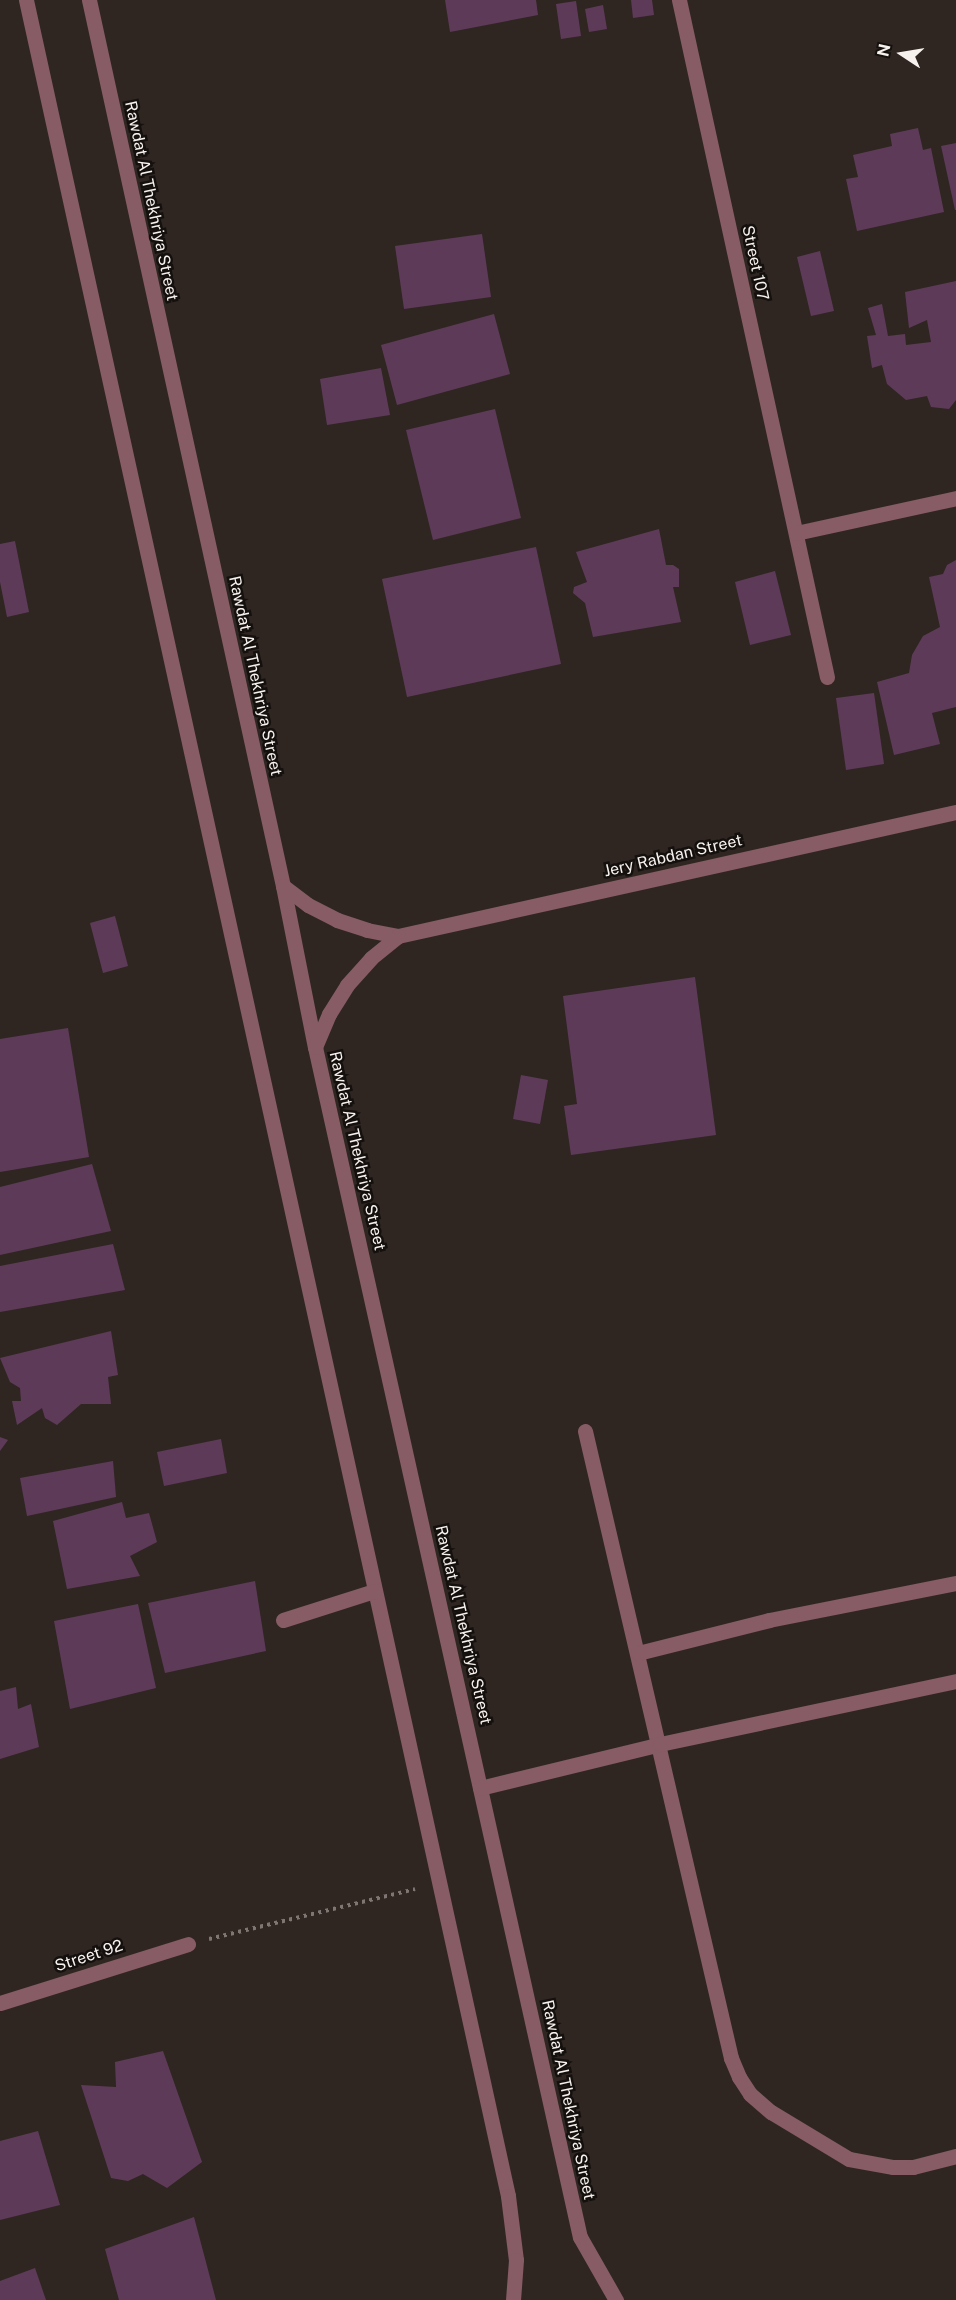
<!DOCTYPE html>
<style>
body{margin:0}
#map{position:relative;width:956px;height:2300px;overflow:hidden;background:#2f2622;font-family:"Public Sans",sans-serif}
div>[style]{position:absolute}
[style*='--x']{left:calc(var(--x)*1px);top:calc(var(--y)*1px);width:calc(var(--w)*1px);rotate:calc(var(--a)*1deg)}
.building>*{inset:0;background:#5e3a59}
.path>*{height:4px;margin-top:-2px;transform-origin:0;background:repeating-linear-gradient(90deg,#7e7672 0 3px,transparent 0 7.5px)}
.minor>*{height:15px;margin:-7.5px;padding:0 7.5px;transform-origin:7.5px;border-radius:7.5px;background:#875c64}
span{translate:-50% -50%;white-space:nowrap;text-align:center;line-height:1.15;-webkit-text-stroke:5px #14100e;paint-order:stroke}
.street-label{font-size:16px;color:#f8f2ef}
.north{position:absolute;left:872px;top:24px;width:60px;height:60px;-webkit-text-stroke:4px #14100e;paint-order:stroke;rotate:282deg;font-size:16px;font-weight:700;line-height:24px;text-align:center;color:#f8f2ef}
.north::after{content:'';display:block;margin:auto;width:21px;height:27px;background:#f8f2ef;clip-path:polygon(50% 0,100% 100%,50% 72%,0 100%)}
</style>
<div id="map">
<div class="building">
<div style="clip-path:polygon(445px 0,536px 0,538px 15px,450px 32px)"></div>
<div style="clip-path:polygon(631px 0,652px 0,654px 15px,633px 18px)"></div>
<div style="clip-path:polygon(576px 1px,581px 36px,561px 39px,556px 4px)"></div>
<div style="clip-path:polygon(603px 5px,607px 29px,589px 32px,585px 9px)"></div>
<div style="clip-path:polygon(918px 128px,923px 150px,931px 148px,944px 212px,857px 231px,846px 179px,858px 177px,853px 155px,892px 146px,890px 134px)"></div>
<div style="clip-path:polygon(956px 143px,956px 210px,955px 210px,941px 146px)"></div>
<div style="clip-path:polygon(482px 234px,491px 297px,404px 309px,395px 246px)"></div>
<div style="clip-path:polygon(820px 251px,834px 311px,811px 316px,797px 257px)"></div>
<div style="clip-path:polygon(956px 281px,956px 400px,949px 409px,931px 407px,927px 396px,906px 400px,887px 384px,882px 365px,872px 368px,867px 336px,876px 335px,868px 308px,882px 304px,888px 336px,905px 334px,906px 345px,931px 342px,927px 320px,909px 328px,905px 292px)"></div>
<div style="clip-path:polygon(494px 314px,510px 374px,397px 405px,381px 345px)"></div>
<div style="clip-path:polygon(381px 368px,390px 415px,327px 425px,320px 379px)"></div>
<div style="clip-path:polygon(495px 409px,521px 518px,433px 540px,406px 430px)"></div>
<div style="clip-path:polygon(659px 529px,666px 565px,673px 565px,679px 569px,679px 587px,673px 587px,681px 622px,593px 637px,585px 603px,573px 593px,574px 587px,587px 582px,576px 552px)"></div>
<div style="clip-path:polygon(15px 541px,29px 612px,7px 617px,0 582px,0 544px)"></div>
<div style="clip-path:polygon(536px 547px,561px 664px,407px 697px,382px 579px)"></div>
<div style="clip-path:polygon(956px 560px,956px 707px,932px 713px,940px 744px,894px 755px,877px 682px,909px 673px,912px 655px,923px 636px,940px 627px,929px 577px,943px 574px,947px 565px)"></div>
<div style="clip-path:polygon(775px 571px,791px 635px,750px 645px,735px 582px)"></div>
<div style="clip-path:polygon(874px 693px,884px 764px,846px 770px,836px 698px)"></div>
<div style="clip-path:polygon(115px 916px,128px 966px,103px 973px,90px 923px)"></div>
<div style="clip-path:polygon(695px 977px,716px 1135px,571px 1155px,564px 1106px,577px 1104px,563px 996px)"></div>
<div style="clip-path:polygon(68px 1028px,89px 1157px,0 1172px,0 1039px)"></div>
<div style="clip-path:polygon(521px 1075px,548px 1080px,540px 1124px,513px 1119px)"></div>
<div style="clip-path:polygon(92px 1164px,111px 1231px,0 1255px,0 1187px)"></div>
<div style="clip-path:polygon(113px 1244px,125px 1290px,0 1312px,0 1266px)"></div>
<div style="clip-path:polygon(111px 1331px,118px 1375px,108px 1377px,111px 1404px,81px 1404px,57px 1425px,45px 1418px,42px 1408px,17px 1425px,12px 1401px,21px 1401px,20px 1388px,10px 1382px,0 1358px)"></div>
<div style="clip-path:polygon(0 1437px,8px 1440px,0 1451px)"></div>
<div style="clip-path:polygon(221px 1439px,227px 1473px,164px 1486px,157px 1452px)"></div>
<div style="clip-path:polygon(113px 1461px,116px 1497px,27px 1516px,20px 1478px)"></div>
<div style="clip-path:polygon(122px 1502px,126px 1518px,149px 1513px,157px 1542px,130px 1556px,140px 1576px,67px 1589px,53px 1521px)"></div>
<div style="clip-path:polygon(255px 1581px,266px 1651px,165px 1673px,148px 1603px)"></div>
<div style="clip-path:polygon(138px 1604px,156px 1688px,70px 1709px,54px 1621px)"></div>
<div style="clip-path:polygon(16px 1687px,18px 1709px,31px 1704px,39px 1747px,0 1759px,0 1691px)"></div>
<div style="clip-path:polygon(163px 2051px,202px 2162px,167px 2188px,143px 2174px,128px 2181px,111px 2178px,81px 2085px,116px 2087px,115px 2062px)"></div>
<div style="clip-path:polygon(38px 2131px,60px 2205px,0 2220px,0 2141px)"></div>
<div style="clip-path:polygon(194px 2217px,216px 2300px,119px 2300px,105px 2249px)"></div>
<div style="clip-path:polygon(35px 2268px,46px 2300px,0 2300px,0 2281px)"></div>
</div>
<div class="path">
<div style="--x:209;--y:1939;--w:212;--a:-13.6"></div>
</div>
<div class="minor">
<div style="--x:26;--y:0;--w:2248;--a:77.62"></div>
<div style="--x:508;--y:2196;--w:64;--a:82.9"></div>
<div style="--x:516;--y:2260;--w:40;--a:94.3"></div>
<div style="--x:89;--y:0;--w:907;--a:77.65"></div>
<div style="--x:283;--y:886;--w:164;--a:78.8"></div>
<div style="--x:315;--y:1047;--w:1219;--a:77.45"></div>
<div style="--x:580;--y:2237;--w:73;--a:60.3"></div>
<div style="--x:679;--y:0;--w:693;--a:77.67"></div>
<div style="--x:796;--y:533;--w:164;--a:-12.3"></div>
<div style="--x:283;--y:886;--w:31;--a:37"></div>
<div style="--x:308;--y:905;--w:33;--a:27"></div>
<div style="--x:337;--y:920;--w:32;--a:18"></div>
<div style="--x:367;--y:930;--w:32;--a:11"></div>
<div style="--x:398;--y:936;--w:572;--a:-12.53"></div>
<div style="--x:315;--y:1047;--w:36;--a:-67"></div>
<div style="--x:329;--y:1014;--w:34;--a:-58"></div>
<div style="--x:347;--y:985;--w:36;--a:-48"></div>
<div style="--x:371;--y:958;--w:35;--a:-39"></div>
<div style="--x:585;--y:1431;--w:644;--a:76.89"></div>
<div style="--x:731;--y:2058;--w:21;--a:67"></div>
<div style="--x:739;--y:2077;--w:20;--a:57"></div>
<div style="--x:750;--y:2094;--w:28;--a:41"></div>
<div style="--x:771;--y:2112;--w:91;--a:31.1"></div>
<div style="--x:849;--y:2159;--w:45;--a:10.3"></div>
<div style="--x:893;--y:2167;--w:20;--a:0"></div>
<div style="--x:913;--y:2167;--w:44;--a:-14.3"></div>
<div style="--x:283;--y:1620;--w:96;--a:-17.7"></div>
<div style="--x:638;--y:1653;--w:135;--a:-14.1"></div>
<div style="--x:769;--y:1620;--w:191;--a:-11.2"></div>
<div style="--x:480;--y:1788;--w:185;--a:-13.7"></div>
<div style="--x:660;--y:1744;--w:303;--a:-12"></div>
<div style="--x:0;--y:2003;--w:197;--a:-17.4"></div>
</div>
<div class="street-label">
<span style="left:151px;top:201px;rotate:78deg">Rawdat Al Thekhriya Street</span>
<span style="left:755px;top:263px;rotate:78deg">Street 107</span>
<span style="left:255px;top:676px;rotate:78deg">Rawdat Al Thekhriya Street</span>
<span style="left:673px;top:856px;rotate:-13deg">Jery Rabdan Street</span>
<span style="left:357px;top:1151px;rotate:77deg">Rawdat Al Thekhriya Street</span>
<span style="left:463px;top:1625px;rotate:77deg">Rawdat Al Thekhriya Street</span>
<span style="left:89px;top:1956px;rotate:-18deg">Street 92</span>
<span style="left:568px;top:2100px;rotate:78deg">Rawdat Al Thekhriya Street</span>
</div>
<div class="north">N</div>
</div>
